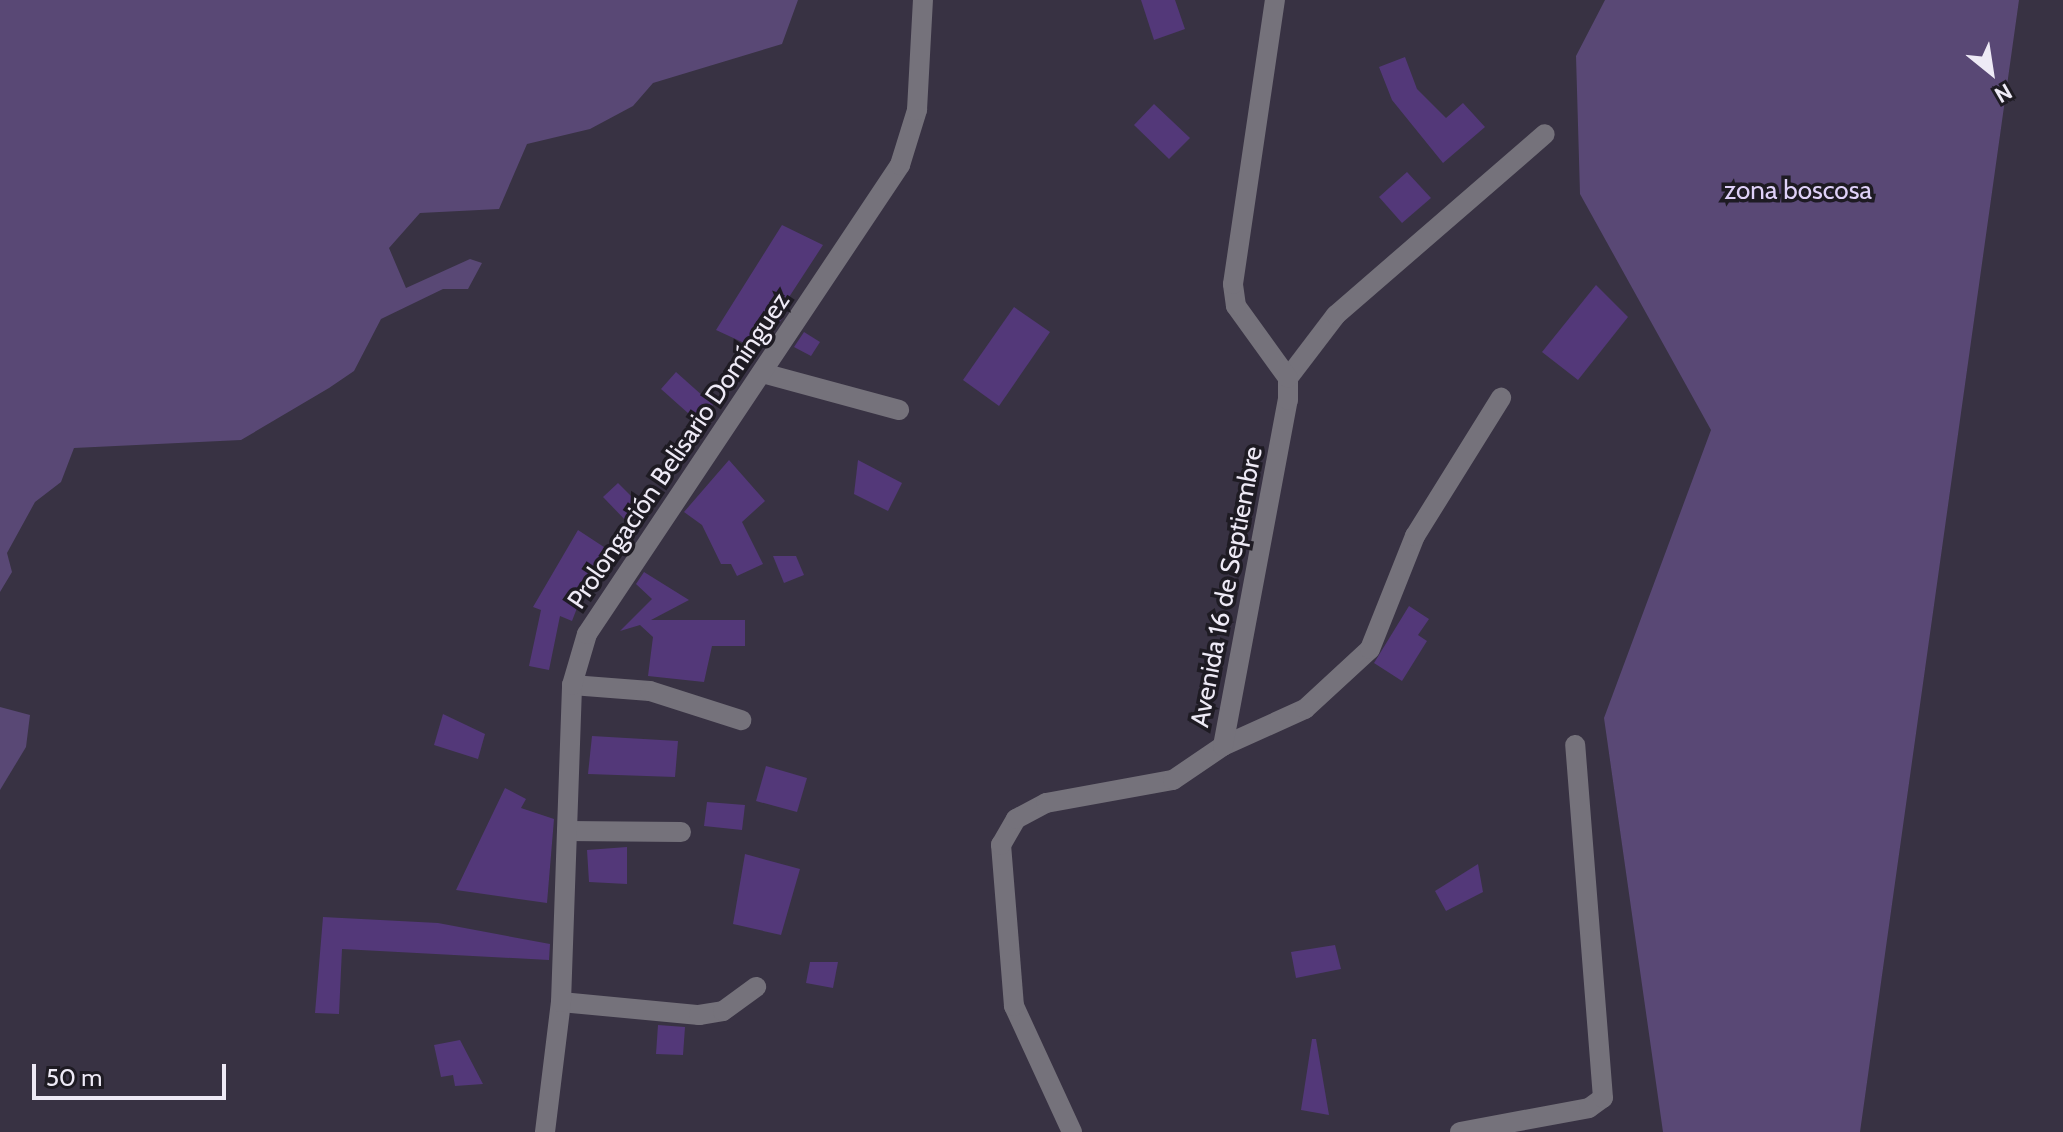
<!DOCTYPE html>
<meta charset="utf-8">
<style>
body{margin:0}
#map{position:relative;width:2063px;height:1132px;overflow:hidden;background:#383243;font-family:Cabin,sans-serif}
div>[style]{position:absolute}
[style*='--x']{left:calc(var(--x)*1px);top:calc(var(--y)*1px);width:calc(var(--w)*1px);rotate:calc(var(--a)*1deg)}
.green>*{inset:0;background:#594875}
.building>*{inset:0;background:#533879}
.minor>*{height:20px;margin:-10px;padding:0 10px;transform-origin:10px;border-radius:10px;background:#75727b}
.tertiary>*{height:20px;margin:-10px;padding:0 10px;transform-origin:10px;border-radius:10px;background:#75727b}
span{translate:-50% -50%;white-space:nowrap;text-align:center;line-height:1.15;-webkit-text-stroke:7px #1e1b23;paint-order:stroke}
.park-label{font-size:26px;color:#dfd1f8}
.street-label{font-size:26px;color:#eeeaf6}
.north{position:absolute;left:1951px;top:32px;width:80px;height:80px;-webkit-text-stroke:6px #1e1b23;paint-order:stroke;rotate:150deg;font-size:22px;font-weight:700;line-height:32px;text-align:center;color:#eeeaf6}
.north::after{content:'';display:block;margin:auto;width:28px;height:36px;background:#eeeaf6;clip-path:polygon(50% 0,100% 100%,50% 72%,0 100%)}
.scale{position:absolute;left:32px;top:1064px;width:194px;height:36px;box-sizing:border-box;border:4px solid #eeeaf6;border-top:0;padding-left:10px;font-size:24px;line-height:28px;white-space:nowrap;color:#eeeaf6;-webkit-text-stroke:6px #1e1b23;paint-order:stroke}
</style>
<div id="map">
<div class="green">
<div style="clip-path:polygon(0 0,798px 0,782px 44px,653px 83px,633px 106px,590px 129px,527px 144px,499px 209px,420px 213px,389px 248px,406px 288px,470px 259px,482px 263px,468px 289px,443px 289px,381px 319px,354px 371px,329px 388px,241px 440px,74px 448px,61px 482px,35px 502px,7px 553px,12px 572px,0 592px)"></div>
<div style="clip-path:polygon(1605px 0,2019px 0,1860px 1132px,1663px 1132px,1604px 718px,1711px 430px,1580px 194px,1576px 56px)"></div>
<div style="clip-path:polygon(0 707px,30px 715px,26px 747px,0 790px)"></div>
</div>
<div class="building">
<div style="clip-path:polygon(1141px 0,1175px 0,1185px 29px,1154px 40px)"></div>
<div style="clip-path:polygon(1405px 57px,1417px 89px,1446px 118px,1463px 103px,1485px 127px,1443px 163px,1392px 100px,1379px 67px)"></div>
<div style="clip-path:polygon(1154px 104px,1190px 138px,1169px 159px,1134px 125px)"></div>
<div style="clip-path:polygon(1407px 172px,1431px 198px,1402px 223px,1379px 197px)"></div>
<div style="clip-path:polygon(782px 225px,823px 245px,778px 314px,783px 318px,755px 348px,716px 330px)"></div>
<div style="clip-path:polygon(1596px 285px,1628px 317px,1578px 380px,1542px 352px)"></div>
<div style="clip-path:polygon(1014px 307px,1050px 332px,999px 406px,963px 380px)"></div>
<div style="clip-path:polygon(804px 332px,820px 342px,811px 356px,794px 347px)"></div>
<div style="clip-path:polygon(676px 372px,713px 405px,698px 422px,661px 389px)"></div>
<div style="clip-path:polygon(729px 460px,765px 501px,742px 522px,763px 564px,737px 576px,731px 564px,721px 564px,702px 525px,684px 512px)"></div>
<div style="clip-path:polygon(858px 460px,902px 483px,888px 511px,854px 494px)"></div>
<div style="clip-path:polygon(618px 483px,642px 507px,629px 524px,603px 497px)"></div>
<div style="clip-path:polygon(578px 530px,610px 551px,589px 577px,572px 621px,560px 616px,549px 670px,529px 666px,541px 610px,533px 607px)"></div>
<div style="clip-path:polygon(773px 556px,796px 556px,804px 575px,784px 583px)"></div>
<div style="clip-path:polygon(644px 572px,689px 600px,651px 620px,745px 620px,745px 646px,712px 646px,704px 682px,648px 676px,653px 637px,640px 625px,620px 631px,652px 599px,636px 584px)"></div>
<div style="clip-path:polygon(1409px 606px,1429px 619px,1418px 635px,1427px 641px,1402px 681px,1374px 663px)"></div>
<div style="clip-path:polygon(443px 714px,485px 734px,478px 759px,434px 745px)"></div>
<div style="clip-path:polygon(592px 736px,678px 741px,675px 777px,588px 774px)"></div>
<div style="clip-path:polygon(766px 766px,807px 778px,797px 812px,756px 801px)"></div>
<div style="clip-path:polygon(505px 788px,526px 799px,521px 808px,554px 819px,547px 903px,456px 890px)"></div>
<div style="clip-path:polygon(707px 802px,745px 805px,742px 830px,704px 826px)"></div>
<div style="clip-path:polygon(627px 847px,627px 884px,589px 882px,587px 850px)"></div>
<div style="clip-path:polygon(745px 854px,800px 869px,781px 935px,733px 924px)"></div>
<div style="clip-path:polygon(1478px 864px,1483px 892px,1446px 911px,1435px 891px)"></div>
<div style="clip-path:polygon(323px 917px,438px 923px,550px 944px,549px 960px,342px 949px,339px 1014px,315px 1013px)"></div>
<div style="clip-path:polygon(1335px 945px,1341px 969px,1296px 978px,1291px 952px)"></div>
<div style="clip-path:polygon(810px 962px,838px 962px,833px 988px,806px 983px)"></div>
<div style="clip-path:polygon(658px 1025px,685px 1027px,683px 1055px,656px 1054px)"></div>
<div style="clip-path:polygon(1312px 1039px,1316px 1039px,1329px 1115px,1301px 1110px)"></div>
<div style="clip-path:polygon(460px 1040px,483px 1084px,455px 1086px,453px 1075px,441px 1077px,434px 1045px)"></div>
</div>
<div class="minor">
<div style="--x:762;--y:373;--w:142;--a:15.1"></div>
<div style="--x:1288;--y:378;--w:79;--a:-52.7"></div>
<div style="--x:1336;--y:315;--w:276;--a:-40.9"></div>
<div style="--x:572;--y:685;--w:78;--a:4.4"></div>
<div style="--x:650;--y:691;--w:96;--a:17.7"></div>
<div style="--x:1223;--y:746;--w:90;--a:-24.3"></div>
<div style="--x:1305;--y:709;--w:88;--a:-42.7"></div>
<div style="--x:1370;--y:649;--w:122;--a:-68.3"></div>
<div style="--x:1415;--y:536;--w:163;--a:-58.1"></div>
<div style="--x:567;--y:831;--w:114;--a:0.5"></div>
<div style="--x:561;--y:1002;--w:139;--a:5.4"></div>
<div style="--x:699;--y:1015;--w:24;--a:-9"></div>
<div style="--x:723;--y:1011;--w:41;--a:-36"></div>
<div style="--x:545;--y:1132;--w:131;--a:-83"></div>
<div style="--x:561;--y:1002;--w:317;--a:-88"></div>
<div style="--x:572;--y:685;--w:53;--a:-73.6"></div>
<div style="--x:587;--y:634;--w:564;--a:-56.28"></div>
<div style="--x:900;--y:165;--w:58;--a:-72.8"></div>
<div style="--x:917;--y:110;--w:110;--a:-86.9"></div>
<div style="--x:1460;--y:1132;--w:131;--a:-10.5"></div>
<div style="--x:1589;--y:1108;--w:17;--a:-36"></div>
<div style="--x:1603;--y:1098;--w:354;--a:-94.5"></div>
</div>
<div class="tertiary">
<div style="--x:1072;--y:1132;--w:139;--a:-114.7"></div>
<div style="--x:1014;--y:1006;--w:162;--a:-94.6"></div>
<div style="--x:1001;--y:845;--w:30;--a:-60"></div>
<div style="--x:1016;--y:819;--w:34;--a:-28"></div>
<div style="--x:1046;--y:803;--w:129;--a:-10.3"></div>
<div style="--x:1173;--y:780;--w:60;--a:-34.2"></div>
<div style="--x:1223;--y:746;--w:352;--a:-79.4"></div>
<div style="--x:1288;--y:400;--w:22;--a:-90"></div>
<div style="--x:1288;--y:378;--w:89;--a:-125.8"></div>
<div style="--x:1236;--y:306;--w:22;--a:-98"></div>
<div style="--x:1233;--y:284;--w:287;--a:-81.6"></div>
</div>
<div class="park-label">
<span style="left:1798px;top:191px">zona boscosa</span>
</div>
<div class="street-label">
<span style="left:679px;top:451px;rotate:-56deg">Prolongación Belisario Domínguez</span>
<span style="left:1227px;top:587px;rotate:-79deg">Avenida 16 de Septiembre</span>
</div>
<div class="north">N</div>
<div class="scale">50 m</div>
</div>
